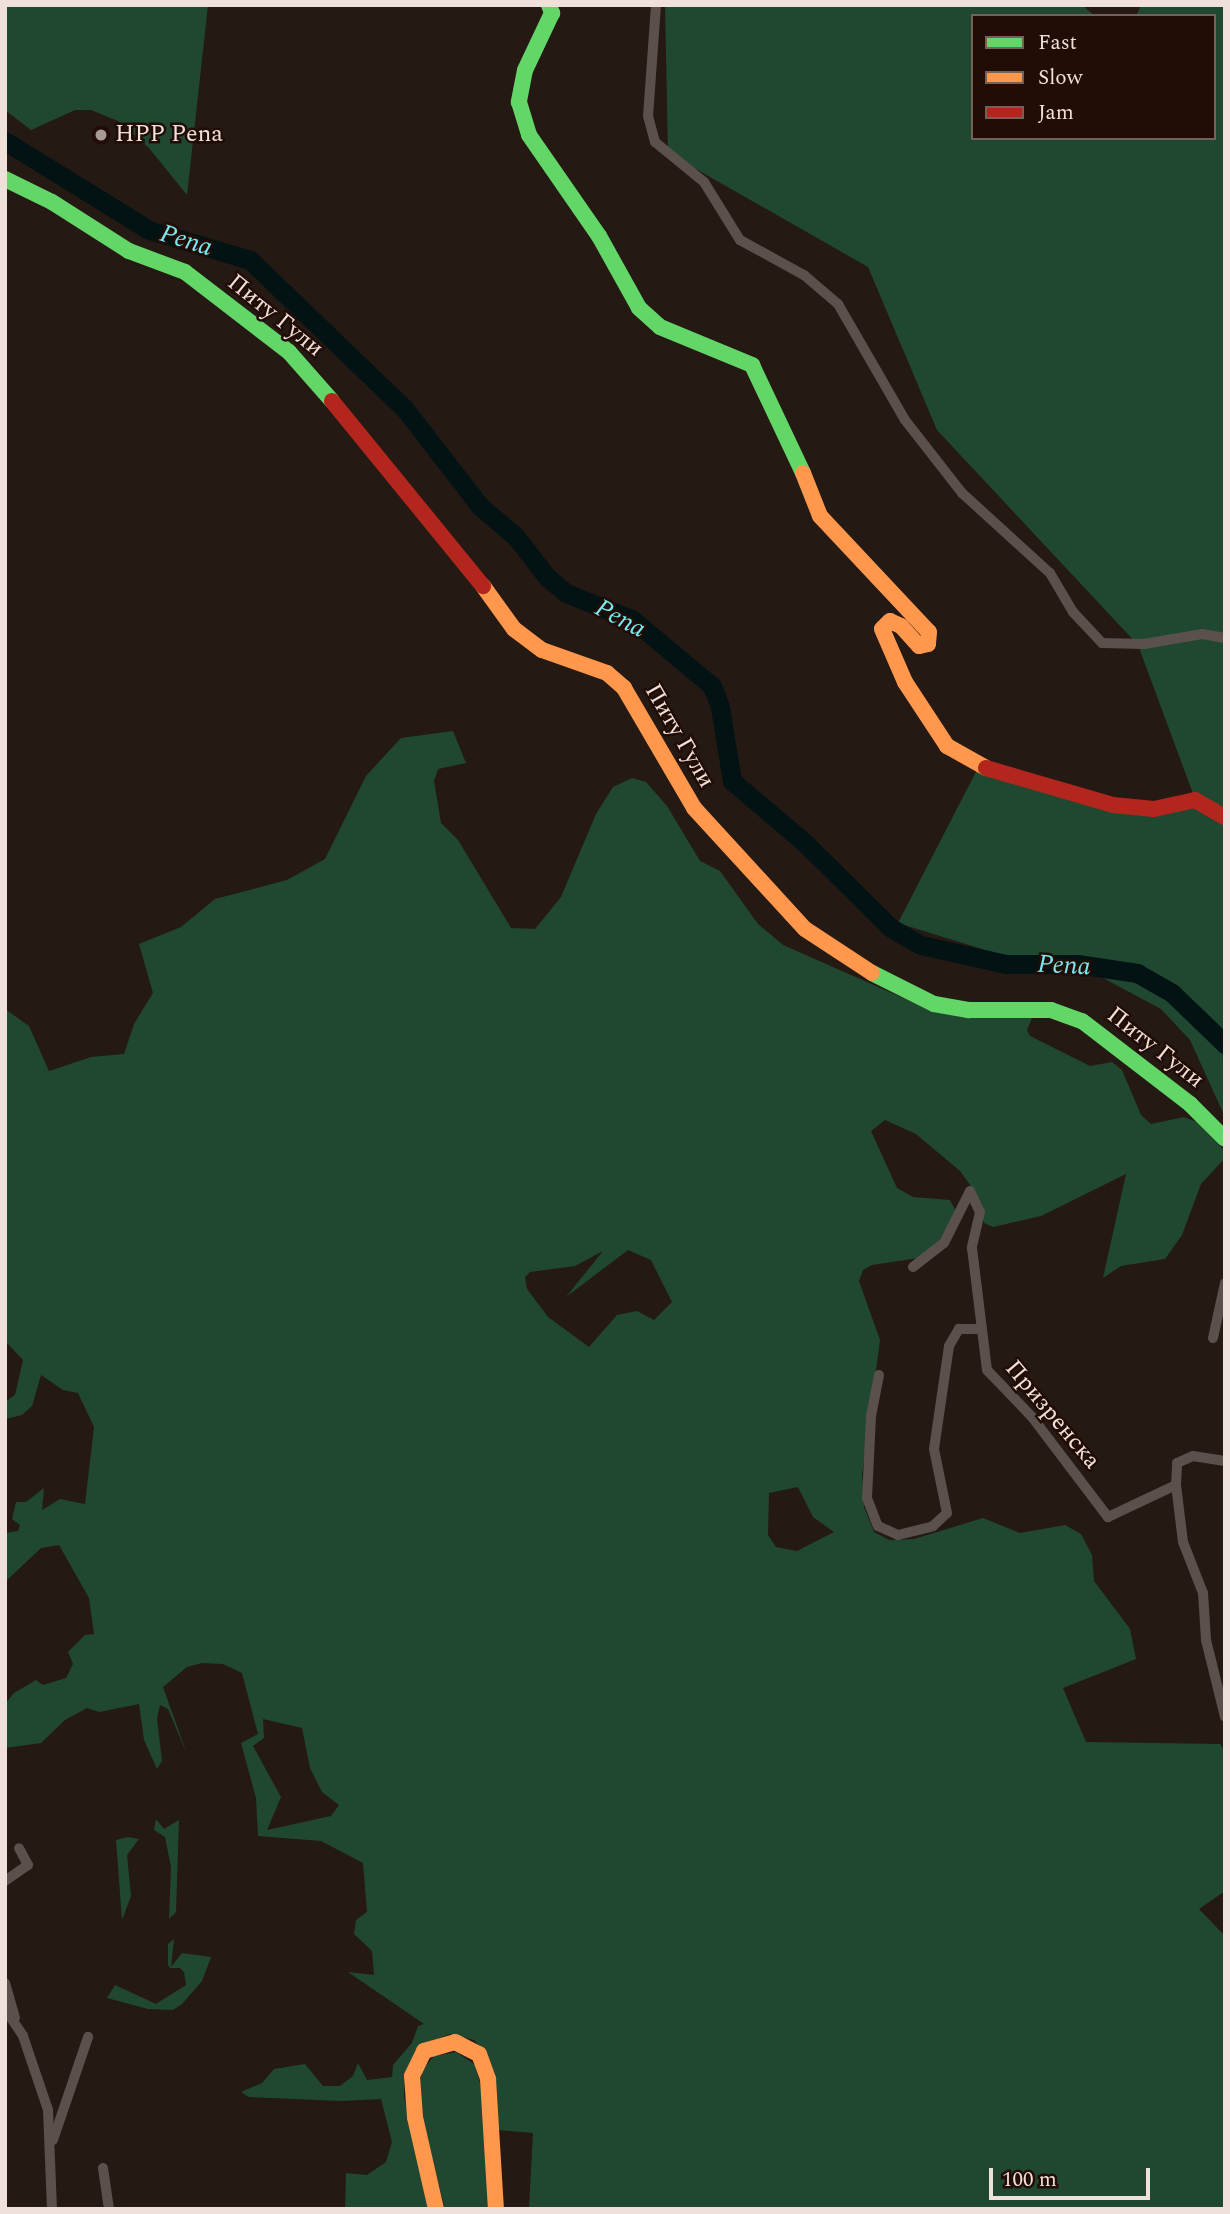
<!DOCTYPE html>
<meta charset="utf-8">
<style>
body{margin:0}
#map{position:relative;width:1230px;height:2214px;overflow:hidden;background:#251914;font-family:Spectral,serif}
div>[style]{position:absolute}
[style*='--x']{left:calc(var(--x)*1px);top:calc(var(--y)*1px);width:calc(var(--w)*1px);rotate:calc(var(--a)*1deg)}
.green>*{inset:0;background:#204830}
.river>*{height:19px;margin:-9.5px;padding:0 9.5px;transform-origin:9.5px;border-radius:9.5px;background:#031314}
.street>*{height:10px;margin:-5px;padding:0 5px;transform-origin:5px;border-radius:5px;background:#5a504c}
.fast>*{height:16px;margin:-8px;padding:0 8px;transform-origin:8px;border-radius:8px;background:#63d668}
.slow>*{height:16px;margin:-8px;padding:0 8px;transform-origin:8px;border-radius:8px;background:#ff974d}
.jam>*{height:16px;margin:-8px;padding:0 8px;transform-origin:8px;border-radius:8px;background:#b3261e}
.dots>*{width:19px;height:19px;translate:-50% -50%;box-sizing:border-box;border:4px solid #210d05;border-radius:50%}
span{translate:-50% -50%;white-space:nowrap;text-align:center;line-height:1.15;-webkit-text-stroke:5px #210d05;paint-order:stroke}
.poi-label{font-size:24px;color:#f0e0da}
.left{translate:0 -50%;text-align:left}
.street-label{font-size:24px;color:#f0e0da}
.water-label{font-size:26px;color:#79e8f0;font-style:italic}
.frame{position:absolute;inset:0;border:7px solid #f0e0da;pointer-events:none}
.legend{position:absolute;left:971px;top:14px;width:245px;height:126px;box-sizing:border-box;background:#210d05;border:2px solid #74615a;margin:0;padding:9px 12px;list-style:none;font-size:21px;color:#f0e0da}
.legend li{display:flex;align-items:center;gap:14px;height:35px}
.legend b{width:35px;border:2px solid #74615a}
.scale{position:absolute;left:989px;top:2168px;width:161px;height:32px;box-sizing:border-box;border:4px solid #f0e0da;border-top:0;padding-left:9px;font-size:21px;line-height:24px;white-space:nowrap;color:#f0e0da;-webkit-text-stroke:5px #210d05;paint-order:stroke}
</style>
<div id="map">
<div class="green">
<div style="clip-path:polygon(5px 5px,208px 5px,187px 195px,149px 148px,118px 121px,91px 110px,75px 110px,31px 130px,5px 110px)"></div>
<div style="clip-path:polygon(665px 5px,1082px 5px,1095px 16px,973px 16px,973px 138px,1214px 138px,1214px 16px,1136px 16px,1141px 5px,1225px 5px,1225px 1036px,1183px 992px,1126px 963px,1079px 957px,1011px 958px,898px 923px,979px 766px,1113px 805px,1195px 799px,1138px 645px,937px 430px,868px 267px,668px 153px)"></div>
<div style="clip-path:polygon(evenodd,453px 731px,466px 763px,438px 769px,434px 781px,441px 823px,458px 840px,511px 928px,535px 929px,561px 897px,596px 814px,613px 787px,632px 778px,646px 782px,667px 806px,700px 861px,720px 871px,758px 924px,783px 945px,926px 1008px,955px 1015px,1032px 1018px,1027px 1030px,1030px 1036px,1090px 1066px,1112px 1062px,1122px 1070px,1141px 1115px,1151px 1124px,1184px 1117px,1197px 1122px,1225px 1151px,1225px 1158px,1201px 1184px,1182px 1235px,1165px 1259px,1121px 1266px,1103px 1278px,1126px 1174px,1041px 1216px,993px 1227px,984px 1223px,976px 1193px,960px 1171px,916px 1134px,885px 1120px,871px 1131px,897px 1188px,913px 1197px,950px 1200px,956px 1211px,939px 1241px,918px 1258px,872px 1265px,863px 1270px,859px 1281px,880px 1340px,862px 1475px,864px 1507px,874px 1532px,889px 1540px,914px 1539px,983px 1518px,1020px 1533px,1065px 1525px,1081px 1534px,1092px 1555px,1094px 1581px,1130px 1629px,1136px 1659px,1063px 1688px,1086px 1742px,1220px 1744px,1225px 1752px,1225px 1891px,1199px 1909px,1225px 1936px,1225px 2209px,529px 2209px,533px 2133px,498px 2130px,494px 2073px,486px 2054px,474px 2040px,450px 2034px,418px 2046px,404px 2078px,404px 2096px,428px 2209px,345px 2209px,346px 2173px,367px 2175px,386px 2162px,392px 2142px,381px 2099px,341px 2101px,249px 2097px,241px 2092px,262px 2083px,274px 2069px,305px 2064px,323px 2086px,340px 2086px,353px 2076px,358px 2063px,367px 2080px,392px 2077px,393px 2065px,412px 2043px,418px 2026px,424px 2024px,348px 1972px,374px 1975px,372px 1951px,354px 1934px,356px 1920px,367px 1912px,363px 1863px,321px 1841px,258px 1836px,256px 1798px,241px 1743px,258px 1734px,242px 1673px,223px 1664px,202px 1663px,187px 1667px,163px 1687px,187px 1754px,168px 1709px,160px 1705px,157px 1718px,162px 1761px,157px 1769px,144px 1740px,139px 1704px,99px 1712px,87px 1708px,65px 1720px,41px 1743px,5px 1748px,5px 1704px,14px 1693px,36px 1680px,43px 1685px,66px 1678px,73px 1664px,68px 1652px,85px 1635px,94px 1634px,89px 1598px,59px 1545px,41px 1548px,5px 1582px,5px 1533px,18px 1531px,20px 1525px,12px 1519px,16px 1502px,26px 1502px,44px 1488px,42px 1510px,60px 1499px,85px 1504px,94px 1427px,78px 1393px,63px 1390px,41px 1375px,32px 1406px,22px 1415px,5px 1419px,5px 1402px,15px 1395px,23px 1360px,5px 1341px,5px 1009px,29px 1026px,49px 1071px,91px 1057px,124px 1054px,134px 1024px,153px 993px,139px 944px,181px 927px,215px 899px,287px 880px,325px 859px,366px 776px,401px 738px,453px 731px,628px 1250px,651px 1260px,672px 1302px,654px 1320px,637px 1311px,617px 1315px,589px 1347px,548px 1317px,527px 1289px,525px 1277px,530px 1272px,575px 1266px,603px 1251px,566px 1297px,628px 1250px,453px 731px,798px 1487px,813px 1517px,834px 1532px,797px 1551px,776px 1547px,768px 1535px,769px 1493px,798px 1487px,453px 731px,263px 1719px,302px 1728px,310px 1768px,322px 1792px,339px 1805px,331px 1816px,267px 1830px,281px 1797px,253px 1746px,264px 1738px,263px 1719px)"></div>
<div style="clip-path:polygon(1077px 964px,1119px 968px,1151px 979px,1222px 1040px,1225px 1117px,1190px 1040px,1161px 1009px)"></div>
<div style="clip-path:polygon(156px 1819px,164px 1829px,179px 1820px,176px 1912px,169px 1919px,171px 1867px,165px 1837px,154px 1830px)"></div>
<div style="clip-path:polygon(128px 1837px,139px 1839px,127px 1855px,131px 1896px,122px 1920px,116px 1840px)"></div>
<div style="clip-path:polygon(174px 1939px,171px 1967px,182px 1953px,211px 1957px,202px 1981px,182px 2004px,173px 2010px,148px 2009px,107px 1998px,115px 1985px,156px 2004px,186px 1985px,184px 1972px,180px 1968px,170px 1968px,168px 1965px,168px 1944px)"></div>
<div style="clip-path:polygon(456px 2052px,474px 2064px,482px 2089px,490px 2209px,445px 2209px,423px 2122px,419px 2084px,423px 2069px,434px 2056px)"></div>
</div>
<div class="river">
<div style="--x:5;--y:141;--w:169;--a:31.7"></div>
<div style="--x:149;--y:230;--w:105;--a:16.5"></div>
<div style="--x:250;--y:260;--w:214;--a:43.9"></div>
<div style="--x:404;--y:408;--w:124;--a:52.2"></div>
<div style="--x:480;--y:506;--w:48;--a:40.7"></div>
<div style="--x:516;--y:537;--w:51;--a:52.2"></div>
<div style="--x:547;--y:577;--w:25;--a:40"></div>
<div style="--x:566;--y:593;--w:72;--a:21.9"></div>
<div style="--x:633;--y:620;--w:103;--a:39.9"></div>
<div style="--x:712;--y:686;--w:22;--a:69"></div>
<div style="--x:720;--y:707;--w:75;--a:80.8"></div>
<div style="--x:732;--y:781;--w:94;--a:40.3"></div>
<div style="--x:804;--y:842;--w:122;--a:44.7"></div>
<div style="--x:891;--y:928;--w:34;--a:30"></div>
<div style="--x:921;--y:945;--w:87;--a:12.6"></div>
<div style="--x:1006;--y:964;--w:71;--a:0"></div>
<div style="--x:1077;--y:964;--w:61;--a:8.5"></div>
<div style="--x:1137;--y:973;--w:40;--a:29.7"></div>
<div style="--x:1172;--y:993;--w:74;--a:43.9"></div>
</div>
<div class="street">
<div style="--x:656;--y:5;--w:111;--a:94.1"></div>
<div style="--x:648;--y:116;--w:27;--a:75"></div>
<div style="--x:655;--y:142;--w:63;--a:39.2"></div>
<div style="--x:704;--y:182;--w:68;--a:58.2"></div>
<div style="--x:740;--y:240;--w:73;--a:28.7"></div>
<div style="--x:804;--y:275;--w:45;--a:40.5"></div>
<div style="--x:838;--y:304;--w:134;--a:60"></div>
<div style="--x:905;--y:420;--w:93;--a:52"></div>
<div style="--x:962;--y:493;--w:119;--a:42.3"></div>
<div style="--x:1050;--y:573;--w:45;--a:59.5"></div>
<div style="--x:1073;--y:612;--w:42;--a:46.9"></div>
<div style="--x:1102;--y:643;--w:42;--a:1.4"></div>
<div style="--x:1144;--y:644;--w:59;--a:-9.8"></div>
<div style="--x:1202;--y:634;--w:23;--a:10"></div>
<div style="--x:970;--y:1191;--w:23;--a:65"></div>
<div style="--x:980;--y:1212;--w:37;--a:103"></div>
<div style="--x:972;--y:1248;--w:123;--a:83"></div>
<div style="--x:987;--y:1370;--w:65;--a:46.2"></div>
<div style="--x:1032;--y:1417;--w:126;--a:52.8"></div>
<div style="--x:1108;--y:1517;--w:75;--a:-25.2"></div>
<div style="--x:1176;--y:1485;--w:22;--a:-87"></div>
<div style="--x:1177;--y:1463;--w:17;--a:-24"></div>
<div style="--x:1193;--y:1456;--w:32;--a:9"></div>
<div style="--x:913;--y:1267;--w:39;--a:-38"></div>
<div style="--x:944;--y:1243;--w:58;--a:-63.4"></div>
<div style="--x:1213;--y:1338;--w:56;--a:-77.7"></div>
<div style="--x:879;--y:1375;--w:42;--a:101"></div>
<div style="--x:871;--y:1416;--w:82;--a:92.8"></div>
<div style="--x:867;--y:1498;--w:30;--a:69"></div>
<div style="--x:878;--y:1526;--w:22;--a:24"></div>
<div style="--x:898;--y:1535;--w:36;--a:-14"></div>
<div style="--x:933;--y:1526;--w:19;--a:-43"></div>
<div style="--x:947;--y:1513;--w:65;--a:-101.5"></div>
<div style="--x:934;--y:1449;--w:104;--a:-81.7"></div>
<div style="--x:949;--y:1346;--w:20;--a:-60"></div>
<div style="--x:959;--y:1329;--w:23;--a:0"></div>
<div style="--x:1176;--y:1485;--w:57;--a:83"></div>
<div style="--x:1183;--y:1542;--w:55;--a:68.6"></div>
<div style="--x:1203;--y:1593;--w:47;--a:86.3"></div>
<div style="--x:1206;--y:1640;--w:79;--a:76.1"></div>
<div style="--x:5;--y:1881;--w:28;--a:-35"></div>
<div style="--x:28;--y:1865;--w:19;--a:-118"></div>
<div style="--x:5;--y:1983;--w:36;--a:74"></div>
<div style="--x:5;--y:2009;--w:32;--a:56"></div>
<div style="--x:23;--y:2036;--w:78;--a:71.3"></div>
<div style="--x:48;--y:2110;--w:99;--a:87.7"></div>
<div style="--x:53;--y:2140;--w:109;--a:-71.2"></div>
<div style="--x:103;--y:2168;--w:41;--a:81.7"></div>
</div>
<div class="fast">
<div style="--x:549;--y:5;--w:9;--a:69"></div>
<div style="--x:552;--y:13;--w:63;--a:115.3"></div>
<div style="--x:525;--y:70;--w:33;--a:101"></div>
<div style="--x:519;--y:102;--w:34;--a:73"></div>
<div style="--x:529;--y:135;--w:123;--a:55.3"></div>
<div style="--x:599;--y:236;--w:82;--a:60.9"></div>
<div style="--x:639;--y:308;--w:28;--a:42"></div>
<div style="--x:660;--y:327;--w:100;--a:22.4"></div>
<div style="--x:752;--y:365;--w:119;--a:64.7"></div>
<div style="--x:5;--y:179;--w:52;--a:26.1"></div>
<div style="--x:52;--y:202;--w:91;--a:32.5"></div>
<div style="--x:129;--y:251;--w:60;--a:20.6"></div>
<div style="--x:185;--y:272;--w:131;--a:37.6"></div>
<div style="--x:289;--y:352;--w:65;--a:48.7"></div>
<div style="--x:872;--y:973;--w:69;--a:26.6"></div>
<div style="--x:934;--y:1004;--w:36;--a:10"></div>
<div style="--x:969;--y:1010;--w:82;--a:0"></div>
<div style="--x:1051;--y:1010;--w:33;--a:20"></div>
<div style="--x:1082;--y:1021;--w:136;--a:37.5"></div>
<div style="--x:1190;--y:1104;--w:49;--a:45"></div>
</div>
<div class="slow">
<div style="--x:803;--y:473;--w:46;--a:68.4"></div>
<div style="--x:820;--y:516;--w:159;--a:46.8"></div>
<div style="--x:929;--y:632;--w:12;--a:95"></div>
<div style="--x:928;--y:644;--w:9;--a:167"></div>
<div style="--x:919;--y:646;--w:27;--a:-132"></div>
<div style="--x:901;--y:626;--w:12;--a:-156"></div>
<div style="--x:890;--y:621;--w:11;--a:135"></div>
<div style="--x:882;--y:629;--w:58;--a:66.5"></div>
<div style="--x:905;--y:682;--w:77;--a:56.7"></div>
<div style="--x:947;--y:746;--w:45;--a:29.4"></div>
<div style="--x:483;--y:586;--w:53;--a:54.2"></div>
<div style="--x:514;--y:629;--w:35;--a:37"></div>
<div style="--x:542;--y:650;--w:69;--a:19.5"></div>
<div style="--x:607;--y:673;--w:23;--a:41"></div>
<div style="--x:624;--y:688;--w:139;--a:59.7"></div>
<div style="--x:694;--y:808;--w:164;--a:47.5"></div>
<div style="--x:805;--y:929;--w:80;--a:33.3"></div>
<div style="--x:436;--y:2209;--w:94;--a:-102.9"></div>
<div style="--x:415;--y:2117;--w:41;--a:-94.2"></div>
<div style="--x:412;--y:2076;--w:28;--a:-64"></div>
<div style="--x:424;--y:2051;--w:32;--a:-16"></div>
<div style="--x:455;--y:2042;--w:27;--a:27"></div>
<div style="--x:479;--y:2054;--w:27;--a:70"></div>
<div style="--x:488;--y:2079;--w:130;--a:86.5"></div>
</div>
<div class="jam">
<div style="--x:332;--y:401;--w:239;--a:50.8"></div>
<div style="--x:986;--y:768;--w:132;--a:16.2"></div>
<div style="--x:1113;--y:805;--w:41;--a:5.6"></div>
<div style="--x:1154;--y:809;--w:42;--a:-12.4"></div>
<div style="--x:1195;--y:800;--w:34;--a:30"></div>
</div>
<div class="dots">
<div style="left:101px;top:135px;background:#a99a95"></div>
</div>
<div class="poi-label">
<span class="left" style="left:115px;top:135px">HPP Pena</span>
</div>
<div class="street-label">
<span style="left:275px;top:316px;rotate:39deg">Питу Гули</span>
<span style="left:679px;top:736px;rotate:60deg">Питу Гули</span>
<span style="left:1155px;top:1048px;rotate:38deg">Питу Гули</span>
<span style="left:1052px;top:1415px;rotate:50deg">Призренска</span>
</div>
<div class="water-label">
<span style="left:186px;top:241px;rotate:17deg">Pena</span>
<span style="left:620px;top:619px;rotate:28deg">Pena</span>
<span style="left:1064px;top:966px;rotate:3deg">Pena</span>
</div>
<div class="frame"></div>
<ul class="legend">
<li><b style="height:9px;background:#63d668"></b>Fast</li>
<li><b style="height:9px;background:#ff974d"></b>Slow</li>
<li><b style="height:9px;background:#b3261e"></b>Jam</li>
</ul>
<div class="scale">100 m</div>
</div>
